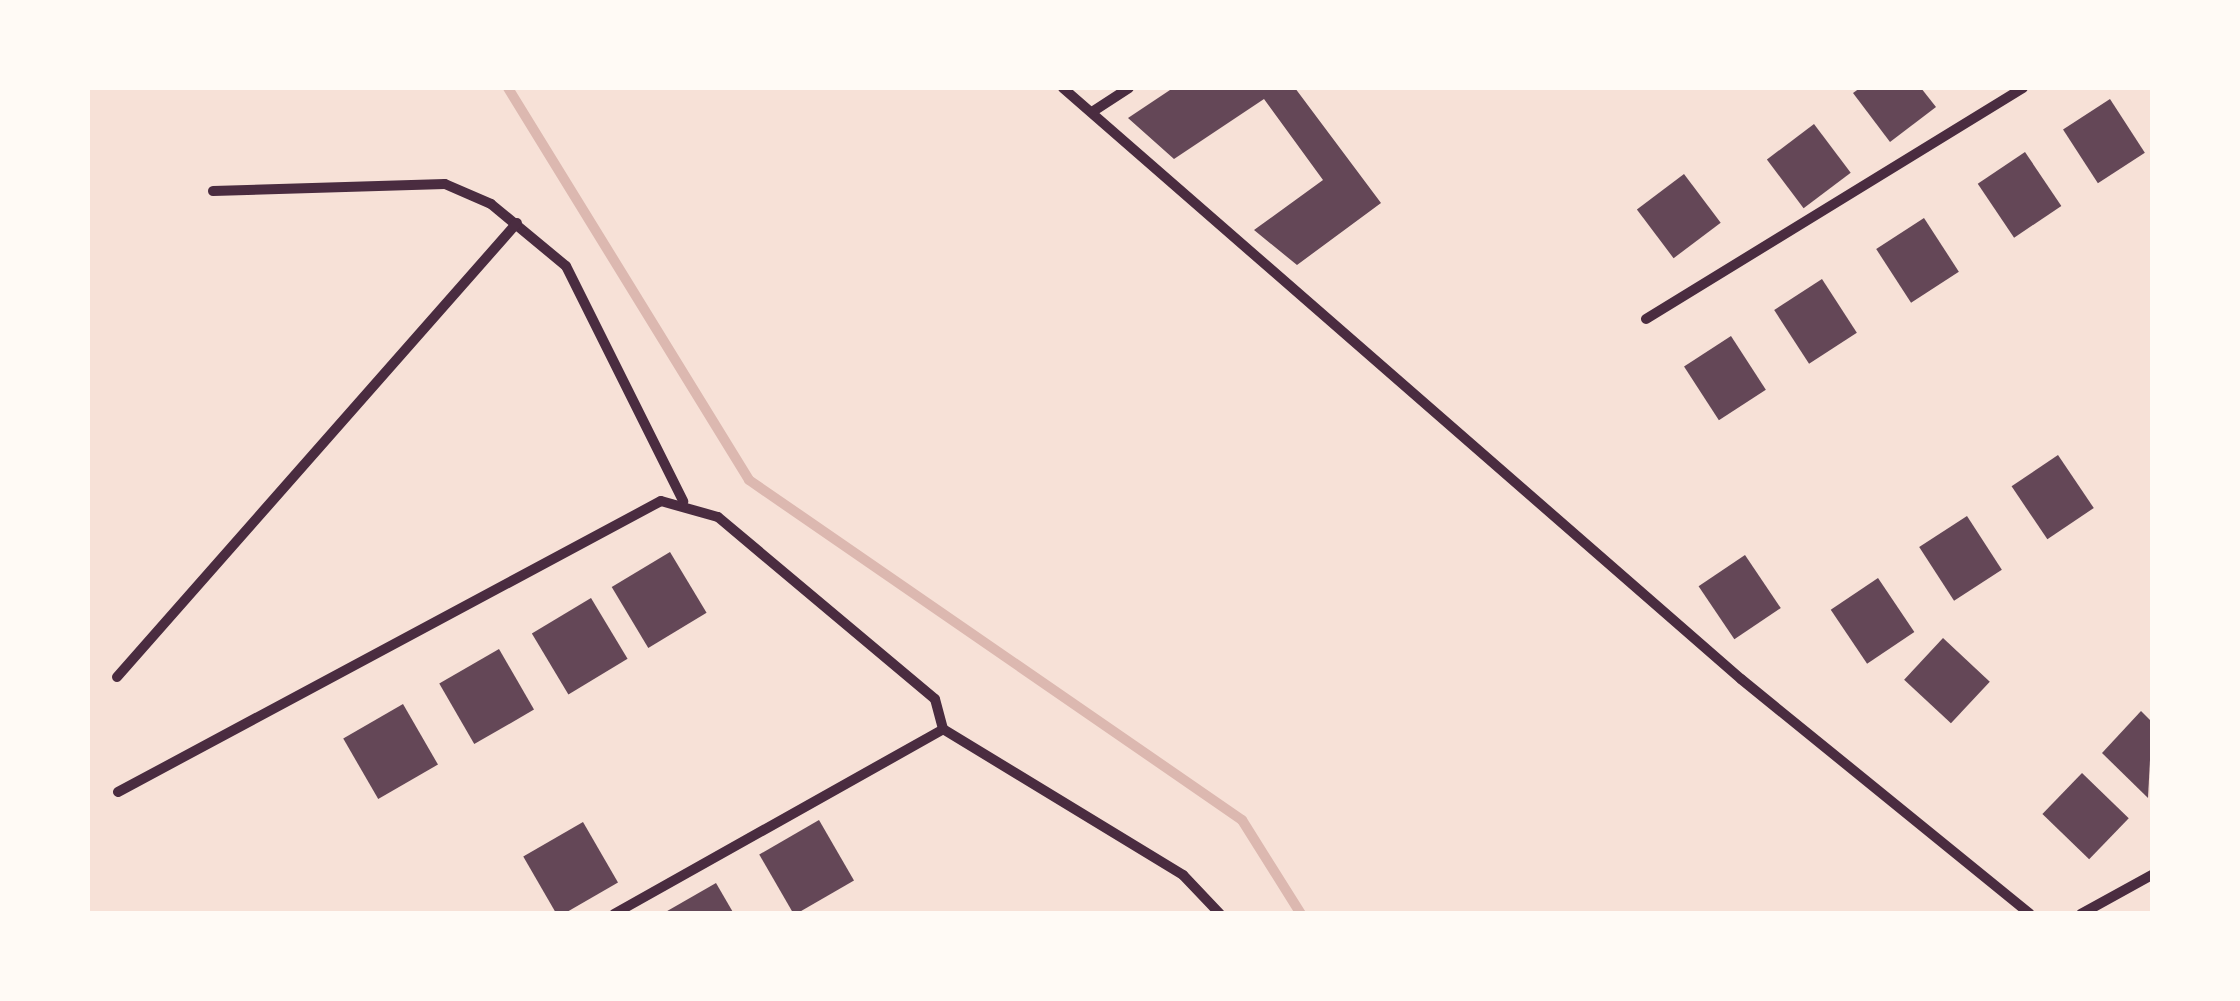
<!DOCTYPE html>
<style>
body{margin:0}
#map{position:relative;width:2240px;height:1001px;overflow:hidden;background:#f7e1d7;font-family:"Alegreya Sans",sans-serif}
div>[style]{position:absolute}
.stream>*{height:10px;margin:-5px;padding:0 5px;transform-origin:5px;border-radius:5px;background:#dcb8b0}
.building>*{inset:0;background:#644757;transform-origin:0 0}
.minor>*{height:10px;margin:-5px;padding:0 5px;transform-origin:5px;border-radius:5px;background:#4a2c40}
span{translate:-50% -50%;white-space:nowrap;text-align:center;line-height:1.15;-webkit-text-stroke:10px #fffaf5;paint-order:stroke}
.frame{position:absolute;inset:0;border:90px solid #fffaf5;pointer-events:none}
</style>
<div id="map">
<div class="stream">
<i style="left:508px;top:88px;width:460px;rotate:58.4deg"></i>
<i style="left:749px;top:480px;width:599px;rotate:34.59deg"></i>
<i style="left:1242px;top:820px;width:111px;rotate:57.9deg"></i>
</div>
<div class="building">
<i style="clip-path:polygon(1173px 88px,1295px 88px,1381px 203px,1297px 265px,1254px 230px,1323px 180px,1264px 99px,1174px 159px,1128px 118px)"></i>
<i style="clip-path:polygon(1860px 88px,1921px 88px,1936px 107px,1890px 142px,1853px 93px)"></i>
<i style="left:2110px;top:99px;width:64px;height:56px;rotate:57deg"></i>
<i style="left:1814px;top:124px;width:61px;height:59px;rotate:53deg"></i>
<i style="left:2025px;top:152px;width:65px;height:57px;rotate:56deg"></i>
<i style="left:1684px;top:174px;width:61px;height:59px;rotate:53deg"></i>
<i style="left:1924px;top:218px;width:64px;height:57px;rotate:57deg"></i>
<i style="left:1822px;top:279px;width:64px;height:57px;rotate:57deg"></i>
<i style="left:1731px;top:336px;width:64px;height:56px;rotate:57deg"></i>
<i style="left:2058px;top:455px;width:64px;height:56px;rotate:56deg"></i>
<i style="left:1967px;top:516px;width:64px;height:57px;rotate:57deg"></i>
<i style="left:670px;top:552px;width:71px;height:68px;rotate:59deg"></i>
<i style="left:1745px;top:555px;width:64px;height:56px;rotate:56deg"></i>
<i style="left:1878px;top:578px;width:65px;height:57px;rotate:56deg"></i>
<i style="left:591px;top:598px;width:71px;height:69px;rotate:59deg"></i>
<i style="left:1943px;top:638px;width:64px;height:57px;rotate:43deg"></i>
<i style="left:499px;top:649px;width:70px;height:69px;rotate:60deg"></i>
<i style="left:403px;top:704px;width:70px;height:69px;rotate:60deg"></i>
<i style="clip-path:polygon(2141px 711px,2152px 722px,2148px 798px,2102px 753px)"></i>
<i style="left:2082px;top:773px;width:65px;height:57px;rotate:44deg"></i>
<i style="left:819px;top:820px;width:70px;height:69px;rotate:60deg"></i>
<i style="left:583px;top:822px;width:70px;height:69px;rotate:60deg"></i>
<i style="clip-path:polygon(716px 883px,734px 914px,662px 914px)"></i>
</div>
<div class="minor">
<i style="left:1063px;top:88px;width:899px;rotate:41.08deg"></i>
<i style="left:1741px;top:679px;width:372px;rotate:39.1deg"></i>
<i style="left:1092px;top:112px;width:44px;rotate:-33deg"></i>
<i style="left:213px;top:191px;width:232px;rotate:-1.7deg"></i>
<i style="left:445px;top:184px;width:50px;rotate:23.5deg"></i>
<i style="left:491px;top:204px;width:97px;rotate:39.6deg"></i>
<i style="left:566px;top:266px;width:263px;rotate:63.5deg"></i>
<i style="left:1646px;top:319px;width:442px;rotate:-31.5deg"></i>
<i style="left:117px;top:677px;width:605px;rotate:-48.62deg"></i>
<i style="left:118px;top:792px;width:616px;rotate:-28.19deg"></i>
<i style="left:661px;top:501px;width:59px;rotate:15.7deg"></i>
<i style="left:718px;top:517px;width:283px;rotate:40deg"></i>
<i style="left:935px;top:699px;width:31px;rotate:75deg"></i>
<i style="left:614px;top:914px;width:377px;rotate:-29.3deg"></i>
<i style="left:943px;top:729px;width:281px;rotate:31.3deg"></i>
<i style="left:1183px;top:875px;width:54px;rotate:46.5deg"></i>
<i style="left:2081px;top:914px;width:81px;rotate:-28.8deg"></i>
</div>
<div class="frame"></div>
</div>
